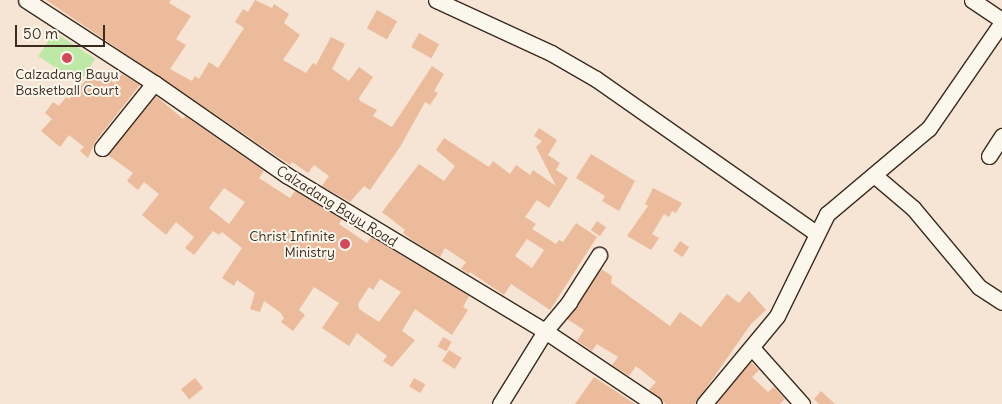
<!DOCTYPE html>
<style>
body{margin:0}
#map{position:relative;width:1002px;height:404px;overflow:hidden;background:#f6e5d4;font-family:Delius,sans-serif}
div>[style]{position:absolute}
.green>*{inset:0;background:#bde8a5;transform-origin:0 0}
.building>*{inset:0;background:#ebbb9b;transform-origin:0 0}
.roads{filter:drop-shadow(1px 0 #3b2a1e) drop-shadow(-1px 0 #3b2a1e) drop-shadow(0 1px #3b2a1e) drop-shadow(0 -1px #3b2a1e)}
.minor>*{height:15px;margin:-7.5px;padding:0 7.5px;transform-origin:7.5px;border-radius:7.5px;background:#fbf7ec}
.dots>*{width:14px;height:14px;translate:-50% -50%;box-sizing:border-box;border:2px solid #fbf7ec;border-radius:50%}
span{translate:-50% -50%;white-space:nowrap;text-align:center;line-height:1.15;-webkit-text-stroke:4px #fbf7ec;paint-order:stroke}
.poi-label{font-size:14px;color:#3b2a1e}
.right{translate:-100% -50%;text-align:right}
.street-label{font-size:14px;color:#3b2a1e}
.scale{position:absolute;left:15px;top:25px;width:90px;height:22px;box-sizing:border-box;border:2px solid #3b2a1e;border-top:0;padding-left:6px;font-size:15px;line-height:18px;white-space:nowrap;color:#3b2a1e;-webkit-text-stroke:4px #fbf7ec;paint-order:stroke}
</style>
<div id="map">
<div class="green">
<i style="left:54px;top:32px;width:49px;height:29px;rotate:33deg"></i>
</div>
<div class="building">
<i style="clip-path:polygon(46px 0,171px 0,169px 3px,191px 16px,176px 39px,186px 45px,170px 69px,192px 81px,195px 76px,199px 79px,209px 62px,218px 68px,244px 28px,235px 22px,243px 9px,248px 12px,255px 0,272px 8px,274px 4px,289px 14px,284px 23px,300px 35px,283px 60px,306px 73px,313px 63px,316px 65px,331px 37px,345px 44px,332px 69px,349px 81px,359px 67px,373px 77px,359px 98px,360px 101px,377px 110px,373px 116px,392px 127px,432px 66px,444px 74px,434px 91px,438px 93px,430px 105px,425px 102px,400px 147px,370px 190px,364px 186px,350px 202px,322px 186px,329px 176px,314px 165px,308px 173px,292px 162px,290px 165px)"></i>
<i style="left:377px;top:10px;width:23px;height:21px;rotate:29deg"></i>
<i style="left:419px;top:33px;width:23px;height:16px;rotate:29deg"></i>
<i style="clip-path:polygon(95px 70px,115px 83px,122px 74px,140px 85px,95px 142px,88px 158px,80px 151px,84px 147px,69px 135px,60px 147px,41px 131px,52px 119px,45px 113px,53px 102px,59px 106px,66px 97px,69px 99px)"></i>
<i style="clip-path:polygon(evenodd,156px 96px,183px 119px,185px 116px,264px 171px,259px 178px,290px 198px,295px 191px,342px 219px,339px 224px,367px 243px,371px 237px,469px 296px,463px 307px,468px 310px,452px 335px,415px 309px,402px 331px,415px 340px,392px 367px,383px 361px,387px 356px,357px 333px,349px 346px,322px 328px,339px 303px,314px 287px,299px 310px,305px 315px,293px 331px,281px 322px,284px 318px,281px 313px,264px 301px,260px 312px,250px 309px,255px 293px,237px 280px,234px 286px,222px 278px,242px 248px,222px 232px,219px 235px,213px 231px,194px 255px,185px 248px,194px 237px,176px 222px,166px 235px,142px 215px,159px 194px,144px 182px,138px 190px,127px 181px,133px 173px,108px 155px,156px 96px,224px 188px,245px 202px,229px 224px,209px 208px,224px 188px,156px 96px,380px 279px,401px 292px,379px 322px,359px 309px,358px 304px,369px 287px,373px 290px,380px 279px)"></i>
<i style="clip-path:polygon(evenodd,539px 128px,557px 140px,548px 155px,560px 163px,556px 170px,568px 178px,549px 208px,537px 200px,525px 217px,536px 224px,532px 229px,556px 244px,559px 240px,563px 242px,576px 223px,597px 237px,550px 310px,511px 284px,504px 295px,470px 272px,469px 274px,461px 269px,466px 262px,445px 248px,440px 257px,412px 240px,403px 233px,405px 230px,382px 212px,419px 164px,444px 181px,455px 166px,436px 150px,444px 138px,489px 167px,493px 161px,510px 174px,516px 165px,530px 175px,533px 170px,556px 186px,536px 147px,542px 141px,534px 136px,539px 128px,527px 239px,544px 250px,532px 268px,515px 256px,527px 239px)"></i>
<i style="clip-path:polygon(591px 154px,635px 181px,619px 211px,602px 201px,605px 196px,576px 178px)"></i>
<i style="clip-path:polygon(653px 188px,682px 203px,676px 213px,672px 211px,669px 217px,664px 214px,652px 234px,659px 238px,651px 250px,627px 236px,648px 206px,645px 204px)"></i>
<i style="left:597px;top:221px;width:11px;height:11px;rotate:34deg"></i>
<i style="left:680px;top:241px;width:11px;height:12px;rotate:34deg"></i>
<i style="clip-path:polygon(601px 269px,612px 276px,611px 283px,670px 326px,680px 312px,701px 327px,727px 294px,739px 303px,749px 291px,766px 310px,751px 324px,695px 404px,666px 404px,649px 390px,656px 382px,636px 366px,629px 376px,612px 365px,618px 357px,597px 344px,592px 351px,577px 341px,584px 330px,567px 319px)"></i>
<i style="left:443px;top:337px;width:10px;height:11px;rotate:29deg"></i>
<i style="left:449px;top:350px;width:15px;height:13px;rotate:32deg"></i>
<i style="clip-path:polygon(751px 362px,759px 370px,752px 377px,768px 392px,774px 387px,785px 399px,780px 404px,716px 404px)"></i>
<i style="clip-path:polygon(594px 377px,614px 390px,635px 404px,575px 404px)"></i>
<i style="left:195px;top:378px;width:13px;height:18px;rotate:51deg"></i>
<i style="left:414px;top:378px;width:13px;height:10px;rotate:29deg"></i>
<i style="clip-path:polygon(821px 391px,835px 404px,819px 404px,814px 399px)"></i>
</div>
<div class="roads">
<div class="minor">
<i style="left:26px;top:0;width:153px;rotate:33deg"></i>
<i style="left:154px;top:83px;width:163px;rotate:34.8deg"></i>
<i style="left:288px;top:176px;width:300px;rotate:31.1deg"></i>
<i style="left:545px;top:331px;width:131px;rotate:33.8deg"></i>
<i style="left:436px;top:0;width:127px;rotate:24.7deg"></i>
<i style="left:551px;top:53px;width:52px;rotate:30deg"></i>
<i style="left:596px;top:79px;width:269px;rotate:35deg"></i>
<i style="left:972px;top:0;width:36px;rotate:34deg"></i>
<i style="left:102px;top:148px;width:83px;rotate:-51.3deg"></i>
<i style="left:989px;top:156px;width:24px;rotate:-57deg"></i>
<i style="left:874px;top:175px;width:51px;rotate:40.2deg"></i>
<i style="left:913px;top:208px;width:103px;rotate:50.1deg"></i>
<i style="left:979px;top:287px;width:27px;rotate:33deg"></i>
<i style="left:753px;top:349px;width:74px;rotate:48.3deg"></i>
<i style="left:500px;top:404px;width:86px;rotate:-58.3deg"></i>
<i style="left:545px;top:331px;width:38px;rotate:-50deg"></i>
<i style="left:569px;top:302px;width:56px;rotate:-57.4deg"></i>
<i style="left:704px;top:404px;width:114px;rotate:-50.3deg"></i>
<i style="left:777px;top:316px;width:114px;rotate:-63.9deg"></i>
<i style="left:827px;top:214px;width:133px;rotate:-40.1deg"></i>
<i style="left:929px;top:128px;width:129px;rotate:-55.4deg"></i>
</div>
</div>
<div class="dots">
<i style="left:67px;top:58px;background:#d1495b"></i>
<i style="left:345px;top:244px;background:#d1495b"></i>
</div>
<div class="poi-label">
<span style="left:67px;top:82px">Calzadang Bayu<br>Basketball Court</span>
<span class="right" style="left:335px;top:244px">Christ Infinite<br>Ministry</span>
</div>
<div class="street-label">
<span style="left:337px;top:206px;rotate:32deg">Calzadang Bayu Road</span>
</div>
<div class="scale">50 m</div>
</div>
